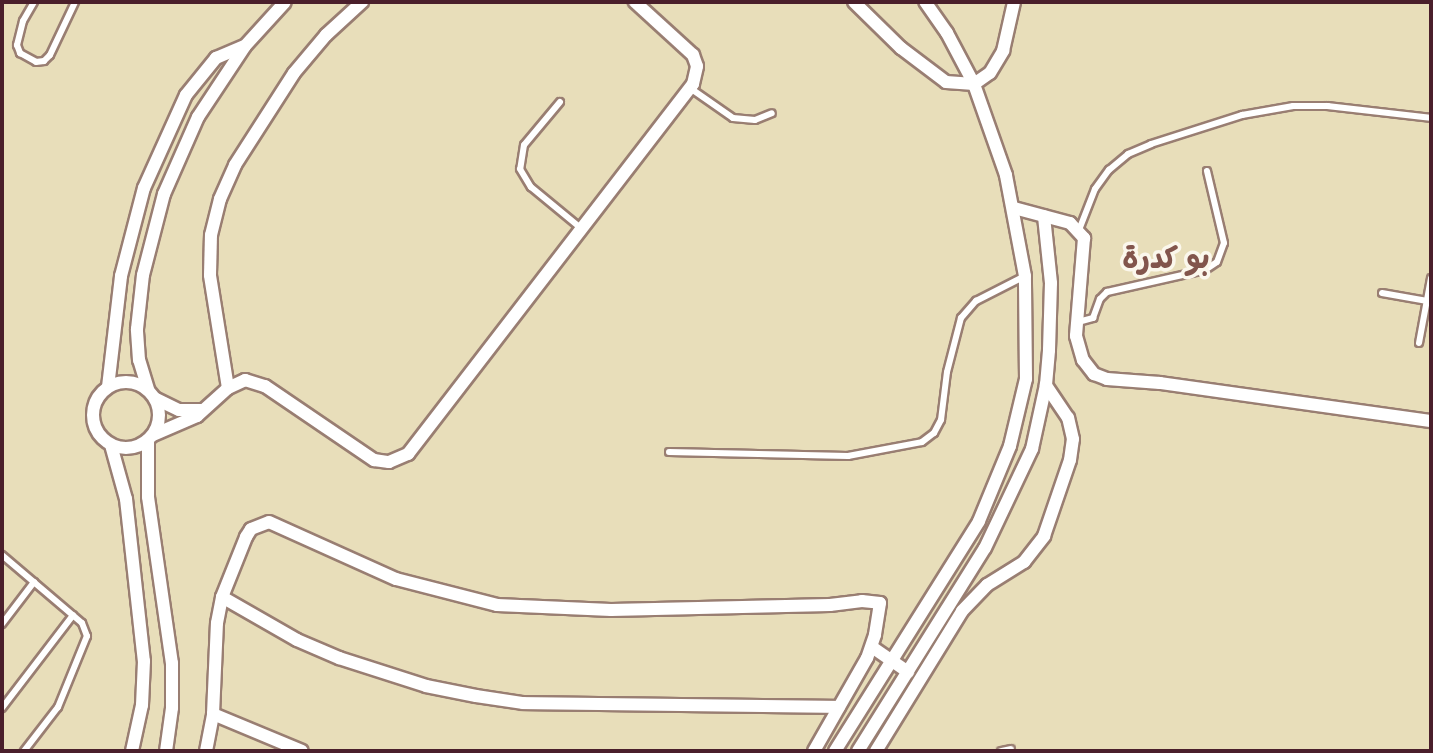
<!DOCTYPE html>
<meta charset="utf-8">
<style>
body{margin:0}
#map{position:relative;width:1433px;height:753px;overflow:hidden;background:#e8deba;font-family:Mynerve,"Playpen Sans Arabic",sans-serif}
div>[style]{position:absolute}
.roads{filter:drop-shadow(2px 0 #997e72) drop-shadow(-2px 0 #997e72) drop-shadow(0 2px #997e72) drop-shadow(0 -2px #997e72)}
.service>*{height:6px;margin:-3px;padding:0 3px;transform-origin:3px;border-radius:3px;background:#fff}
.minor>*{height:12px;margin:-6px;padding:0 6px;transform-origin:6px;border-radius:6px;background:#fff}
.minor>.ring{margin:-6px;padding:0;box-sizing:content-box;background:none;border:12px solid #fff;border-radius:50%}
span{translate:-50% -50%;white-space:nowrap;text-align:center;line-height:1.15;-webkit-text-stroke:7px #fbf7ec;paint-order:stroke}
.district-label{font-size:30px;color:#82554c;font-weight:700}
.frame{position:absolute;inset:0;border:4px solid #4a1f2b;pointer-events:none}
</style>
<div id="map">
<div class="roads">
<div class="service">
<i style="left:34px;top:2px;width:22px;rotate:120deg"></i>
<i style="left:23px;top:21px;width:25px;rotate:104deg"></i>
<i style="left:17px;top:45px;width:9px;rotate:69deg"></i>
<i style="left:20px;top:53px;width:18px;rotate:29deg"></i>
<i style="left:36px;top:62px;width:8px;rotate:-7deg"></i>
<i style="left:44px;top:61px;width:8px;rotate:-45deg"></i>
<i style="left:50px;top:55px;width:59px;rotate:-64.7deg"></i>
<i style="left:690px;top:88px;width:52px;rotate:34.9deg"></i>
<i style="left:733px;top:118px;width:22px;rotate:5deg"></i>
<i style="left:755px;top:120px;width:18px;rotate:-22deg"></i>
<i style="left:560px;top:102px;width:56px;rotate:129.9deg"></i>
<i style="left:524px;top:145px;width:24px;rotate:99deg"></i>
<i style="left:520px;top:169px;width:21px;rotate:59deg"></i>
<i style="left:531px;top:187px;width:66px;rotate:39.5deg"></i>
<i style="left:1079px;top:230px;width:44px;rotate:-68.7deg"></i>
<i style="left:1095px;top:189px;width:24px;rotate:-54deg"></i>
<i style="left:1109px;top:170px;width:25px;rotate:-40deg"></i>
<i style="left:1128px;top:154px;width:25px;rotate:-23deg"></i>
<i style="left:1151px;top:144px;width:96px;rotate:-17.7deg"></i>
<i style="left:1242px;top:115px;width:52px;rotate:-10deg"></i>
<i style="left:1293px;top:106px;width:35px"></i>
<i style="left:1328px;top:106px;width:104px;rotate:6.6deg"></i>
<i style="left:1382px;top:293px;width:46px;rotate:10.1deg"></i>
<i style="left:1078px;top:322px;width:16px;rotate:-15deg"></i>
<i style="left:1093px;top:318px;width:20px;rotate:-70deg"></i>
<i style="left:1100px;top:299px;width:10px;rotate:-45deg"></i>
<i style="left:1107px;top:292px;width:100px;rotate:-12.7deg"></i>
<i style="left:1205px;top:270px;width:14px;rotate:-34deg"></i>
<i style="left:1217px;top:262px;width:20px;rotate:-70deg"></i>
<i style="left:1224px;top:243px;width:74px;rotate:-103.3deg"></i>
<i style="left:1419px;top:343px;width:66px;rotate:-79.5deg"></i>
<i style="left:669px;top:452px;width:179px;rotate:1.3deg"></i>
<i style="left:848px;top:456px;width:75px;rotate:-10.7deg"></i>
<i style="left:922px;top:442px;width:15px;rotate:-37deg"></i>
<i style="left:934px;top:433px;width:15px;rotate:-62deg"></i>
<i style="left:941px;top:420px;width:48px;rotate:-82.9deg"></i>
<i style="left:947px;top:372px;width:56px;rotate:-75.5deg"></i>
<i style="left:961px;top:318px;width:23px;rotate:-49deg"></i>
<i style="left:976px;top:301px;width:55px;rotate:-27deg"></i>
<i style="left:2px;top:555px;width:105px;rotate:40.4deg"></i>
<i style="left:82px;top:623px;width:14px;rotate:69deg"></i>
<i style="left:87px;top:636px;width:77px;rotate:112.2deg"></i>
<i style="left:58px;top:707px;width:56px;rotate:127.7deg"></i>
<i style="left:2px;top:624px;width:53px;rotate:-52.7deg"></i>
<i style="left:2px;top:708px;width:117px;rotate:-52.6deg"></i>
<i style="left:1001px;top:751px;width:10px;rotate:-11deg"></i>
</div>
<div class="minor">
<i style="left:854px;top:2px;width:66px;rotate:44.4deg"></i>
<i style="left:901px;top:48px;width:56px;rotate:37.1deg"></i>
<i style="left:946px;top:82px;width:28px;rotate:4deg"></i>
<i style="left:974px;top:84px;width:19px;rotate:-35deg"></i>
<i style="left:990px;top:73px;width:26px;rotate:-59deg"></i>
<i style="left:1003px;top:51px;width:50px;rotate:-77.3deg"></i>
<i style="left:1014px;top:208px;width:58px;rotate:15deg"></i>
<i style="left:1070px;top:223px;width:21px;rotate:47deg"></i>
<i style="left:1084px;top:238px;width:98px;rotate:94.7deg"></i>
<i style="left:1076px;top:336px;width:25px;rotate:74deg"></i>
<i style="left:1083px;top:360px;width:18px;rotate:52deg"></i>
<i style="left:1094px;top:374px;width:14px;rotate:21deg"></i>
<i style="left:1107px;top:379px;width:53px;rotate:4.3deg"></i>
<i style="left:1160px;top:383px;width:274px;rotate:8deg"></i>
<i class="ring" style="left:93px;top:382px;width:54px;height:54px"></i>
<i style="left:108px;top:387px;width:112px;rotate:-83.3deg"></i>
<i style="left:121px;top:276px;width:91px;rotate:-75.4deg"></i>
<i style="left:144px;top:188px;width:102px;rotate:-65.7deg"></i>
<i style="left:186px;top:95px;width:48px;rotate:-51deg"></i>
<i style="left:216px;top:58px;width:30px;rotate:-23deg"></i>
<i style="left:228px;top:388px;width:114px;rotate:-99.1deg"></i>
<i style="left:210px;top:275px;width:40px;rotate:-88.6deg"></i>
<i style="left:211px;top:235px;width:37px;rotate:-76deg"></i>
<i style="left:220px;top:199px;width:37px;rotate:-66deg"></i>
<i style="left:235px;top:165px;width:109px;rotate:-57.3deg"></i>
<i style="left:294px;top:73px;width:50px;rotate:-49.9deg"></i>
<i style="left:326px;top:35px;width:49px;rotate:-42.5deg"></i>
<i style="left:148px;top:389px;width:30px;rotate:-107deg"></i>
<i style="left:139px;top:360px;width:31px;rotate:-94deg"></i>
<i style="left:137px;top:329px;width:54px;rotate:-83.7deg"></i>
<i style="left:143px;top:275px;width:84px;rotate:-75.5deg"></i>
<i style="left:164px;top:194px;width:84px;rotate:-66.2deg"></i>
<i style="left:198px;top:117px;width:85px;rotate:-56.5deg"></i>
<i style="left:245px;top:46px;width:59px;rotate:-47.7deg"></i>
<i style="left:156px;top:399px;width:25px;rotate:26deg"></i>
<i style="left:179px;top:410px;width:22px"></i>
<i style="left:153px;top:435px;width:48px;rotate:-23.4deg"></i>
<i style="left:197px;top:416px;width:42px;rotate:-42.1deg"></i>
<i style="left:228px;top:388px;width:19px;rotate:-25deg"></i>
<i style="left:245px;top:380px;width:21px;rotate:17deg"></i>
<i style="left:265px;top:386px;width:132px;rotate:34.2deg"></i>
<i style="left:374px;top:460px;width:15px;rotate:8deg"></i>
<i style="left:389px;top:462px;width:21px;rotate:-23deg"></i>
<i style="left:408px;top:454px;width:467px;rotate:-52.4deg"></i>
<i style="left:693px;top:84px;width:18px;rotate:-77deg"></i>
<i style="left:697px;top:66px;width:12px;rotate:-110deg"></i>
<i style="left:693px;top:55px;width:79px;rotate:-137.6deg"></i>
<i style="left:148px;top:440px;width:57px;rotate:90deg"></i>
<i style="left:148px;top:497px;width:168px;rotate:81.8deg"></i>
<i style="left:172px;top:663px;width:45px;rotate:90deg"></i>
<i style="left:172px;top:708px;width:43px;rotate:97.9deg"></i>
<i style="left:111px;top:445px;width:56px;rotate:74.5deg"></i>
<i style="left:126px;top:499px;width:163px;rotate:83.7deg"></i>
<i style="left:144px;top:661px;width:44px;rotate:92.6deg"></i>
<i style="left:142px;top:705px;width:47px;rotate:102.3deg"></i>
<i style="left:222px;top:597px;width:86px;rotate:29.8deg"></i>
<i style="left:297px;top:640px;width:46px;rotate:23.2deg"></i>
<i style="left:339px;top:658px;width:91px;rotate:17.8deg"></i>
<i style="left:426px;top:686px;width:51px;rotate:11.3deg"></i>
<i style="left:476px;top:696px;width:48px;rotate:8.5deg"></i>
<i style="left:523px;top:703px;width:316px;rotate:0.7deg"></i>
<i style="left:872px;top:647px;width:44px;rotate:34.8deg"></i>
<i style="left:213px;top:714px;width:96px;rotate:22.6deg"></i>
<i style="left:206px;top:751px;width:38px;rotate:-79deg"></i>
<i style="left:213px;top:714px;width:91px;rotate:-87.5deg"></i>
<i style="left:217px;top:623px;width:26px;rotate:-79deg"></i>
<i style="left:222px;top:597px;width:65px;rotate:-68.2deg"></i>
<i style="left:246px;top:537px;width:9px;rotate:-58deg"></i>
<i style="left:251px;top:529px;width:19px;rotate:-21deg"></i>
<i style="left:269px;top:522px;width:139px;rotate:24.2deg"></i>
<i style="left:396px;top:579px;width:104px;rotate:14.4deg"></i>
<i style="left:497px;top:605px;width:114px;rotate:2.5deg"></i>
<i style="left:611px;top:610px;width:219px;rotate:-1.3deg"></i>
<i style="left:830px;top:605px;width:32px;rotate:-7deg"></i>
<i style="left:862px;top:601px;width:18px;rotate:6deg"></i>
<i style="left:880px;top:603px;width:32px;rotate:99deg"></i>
<i style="left:875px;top:635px;width:24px;rotate:109deg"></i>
<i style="left:867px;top:658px;width:107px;rotate:119.7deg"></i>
<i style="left:835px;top:751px;width:271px;rotate:-57.9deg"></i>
<i style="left:979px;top:521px;width:81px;rotate:-67.5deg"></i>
<i style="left:1010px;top:446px;width:69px;rotate:-76.6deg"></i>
<i style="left:1026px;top:379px;width:103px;rotate:-90.6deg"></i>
<i style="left:1025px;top:276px;width:103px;rotate:-100.7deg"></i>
<i style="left:1006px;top:175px;width:96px;rotate:-109.4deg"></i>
<i style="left:974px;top:84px;width:58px;rotate:-117.9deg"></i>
<i style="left:947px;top:33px;width:38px;rotate:-125deg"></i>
<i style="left:858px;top:751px;width:239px;rotate:-58deg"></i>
<i style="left:985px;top:548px;width:110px;rotate:-64.6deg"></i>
<i style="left:1032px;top:449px;width:66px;rotate:-77.7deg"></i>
<i style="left:1046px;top:385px;width:35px;rotate:-85deg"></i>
<i style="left:1049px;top:350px;width:67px;rotate:-88.3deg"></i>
<i style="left:1051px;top:283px;width:67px;rotate:-96deg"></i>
<i style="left:876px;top:751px;width:164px;rotate:-58.4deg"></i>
<i style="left:962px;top:611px;width:36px;rotate:-46deg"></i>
<i style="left:987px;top:585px;width:44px;rotate:-31.9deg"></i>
<i style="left:1024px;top:562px;width:33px;rotate:-52deg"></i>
<i style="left:1044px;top:536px;width:80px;rotate:-71.1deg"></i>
<i style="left:1070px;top:460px;width:21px;rotate:-82deg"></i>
<i style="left:1073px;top:439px;width:22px;rotate:-103deg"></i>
<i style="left:1068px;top:418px;width:40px;rotate:-124deg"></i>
</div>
</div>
<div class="district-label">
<span style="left:1166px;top:260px">بو كدرة</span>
</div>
<div class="frame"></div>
</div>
